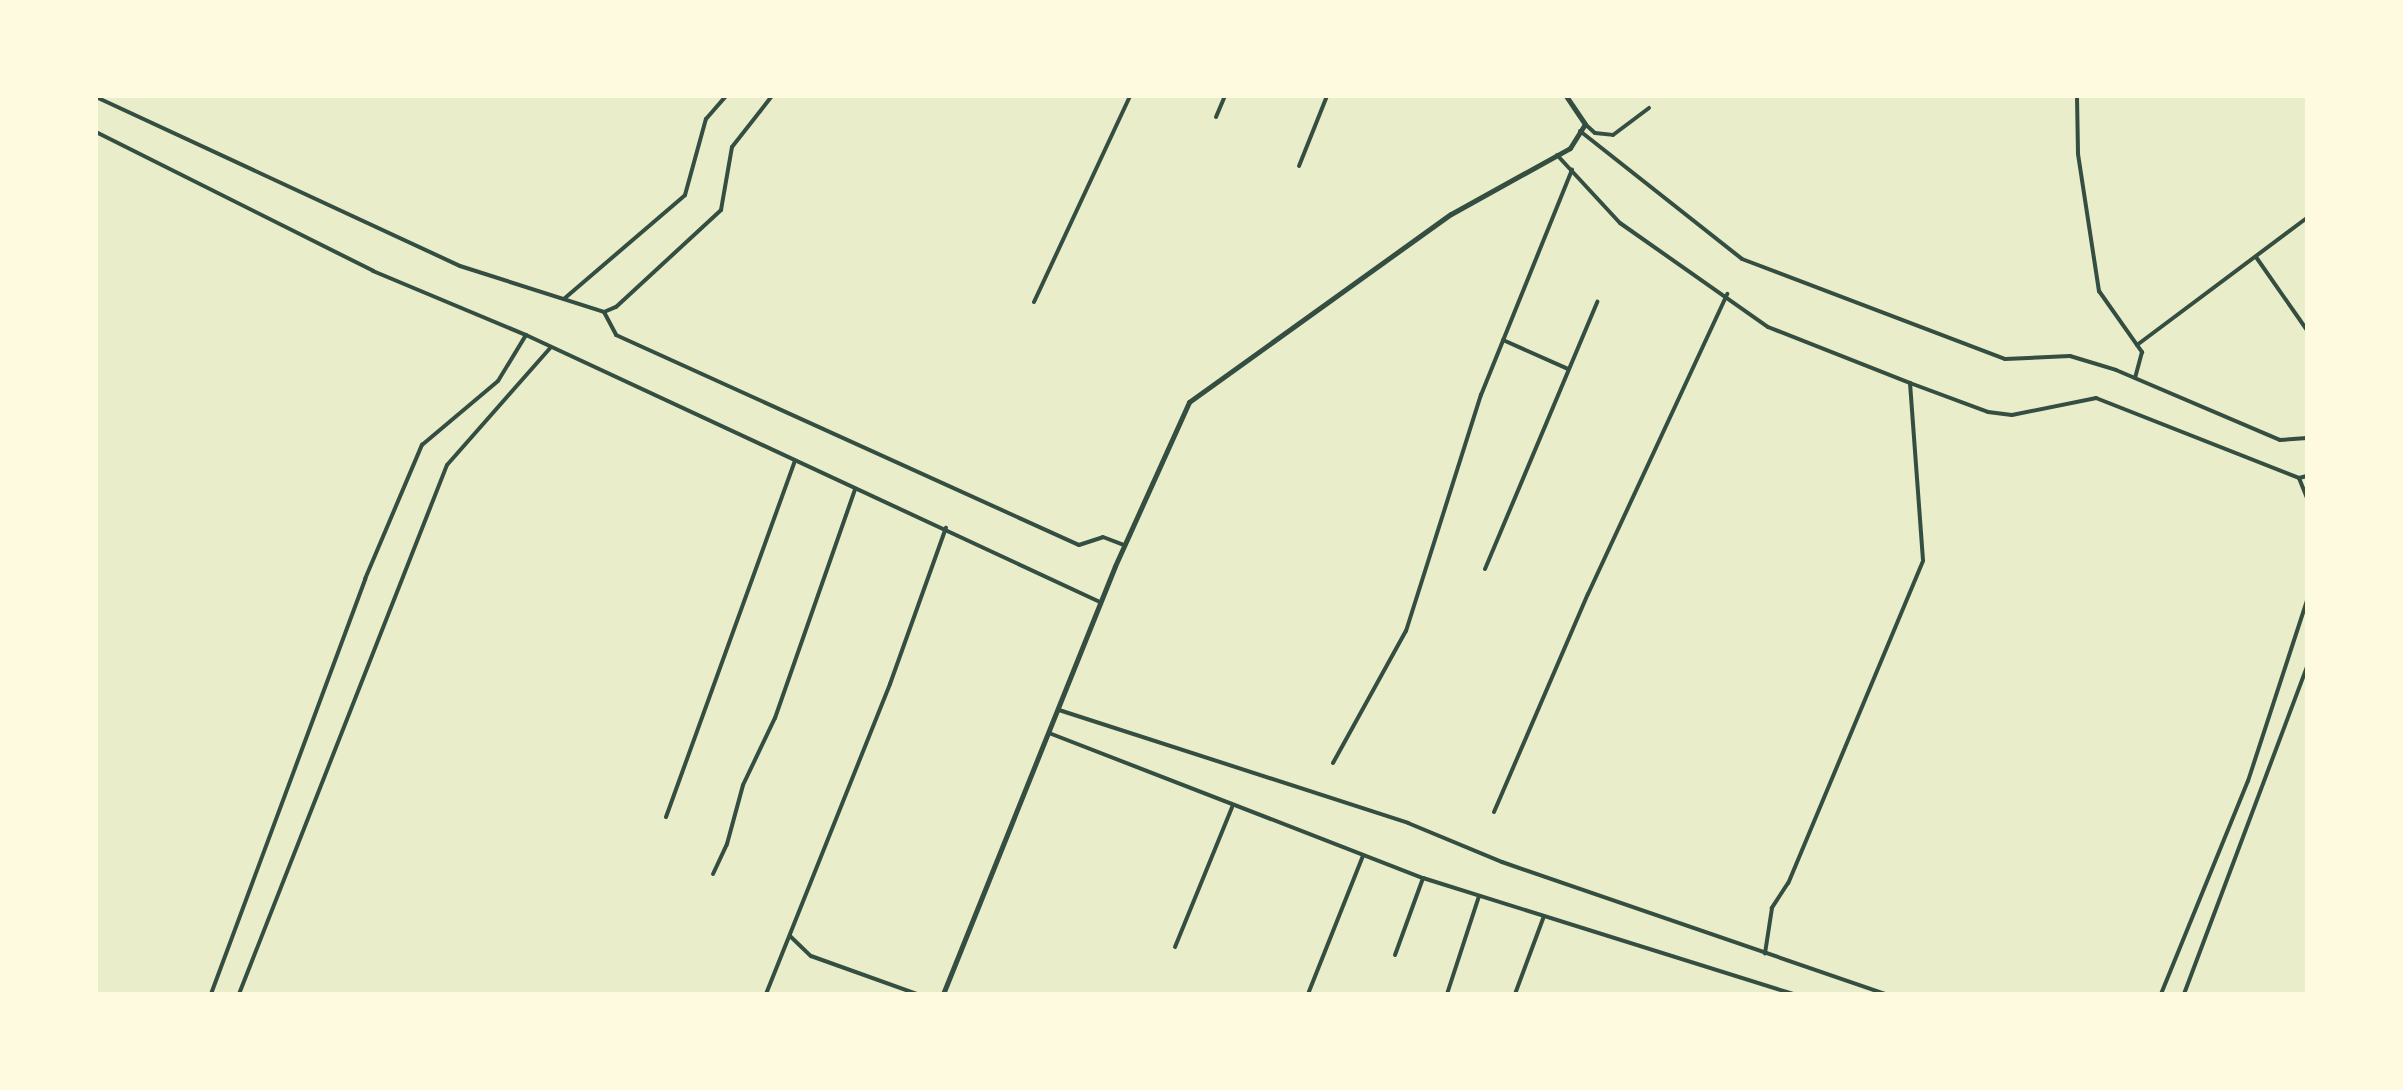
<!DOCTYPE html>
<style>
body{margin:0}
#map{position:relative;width:2403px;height:1090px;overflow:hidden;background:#e9edc9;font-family:"Source Sans 3",sans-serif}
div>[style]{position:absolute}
.minor>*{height:4px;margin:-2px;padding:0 2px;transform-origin:2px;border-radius:2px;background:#344e41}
.tertiary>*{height:5px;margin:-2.5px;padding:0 2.5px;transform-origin:2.5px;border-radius:2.5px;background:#344e41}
span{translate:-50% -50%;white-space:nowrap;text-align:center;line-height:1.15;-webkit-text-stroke:8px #fefae0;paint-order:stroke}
.frame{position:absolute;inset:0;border:98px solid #fefae0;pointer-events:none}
</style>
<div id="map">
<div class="minor">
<i style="left:2077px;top:96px;width:58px;rotate:89deg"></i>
<i style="left:2078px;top:154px;width:139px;rotate:81.3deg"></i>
<i style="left:2099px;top:291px;width:75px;rotate:54.8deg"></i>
<i style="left:2142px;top:352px;width:27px;rotate:105deg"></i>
<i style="left:96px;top:97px;width:401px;rotate:24.9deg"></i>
<i style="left:460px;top:266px;width:151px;rotate:17.7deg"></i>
<i style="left:604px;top:312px;width:13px;rotate:-23deg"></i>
<i style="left:616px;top:307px;width:143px;rotate:-42.7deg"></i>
<i style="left:721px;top:210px;width:64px;rotate:-80.1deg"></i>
<i style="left:732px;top:147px;width:65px;rotate:-51.9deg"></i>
<i style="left:1216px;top:117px;width:23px;rotate:-67deg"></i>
<i style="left:1585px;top:124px;width:13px;rotate:42deg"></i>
<i style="left:1595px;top:133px;width:18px;rotate:6deg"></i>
<i style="left:1613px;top:135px;width:45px;rotate:-36.9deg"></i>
<i style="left:1580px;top:131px;width:206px;rotate:38.3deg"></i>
<i style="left:1742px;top:259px;width:281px;rotate:20.8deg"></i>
<i style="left:2005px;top:359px;width:65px;rotate:-2.6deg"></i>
<i style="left:2070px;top:356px;width:48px;rotate:16.9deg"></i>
<i style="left:2116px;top:370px;width:178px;rotate:23.1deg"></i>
<i style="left:2280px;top:440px;width:27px;rotate:-4deg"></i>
<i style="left:96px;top:132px;width:310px;rotate:26.6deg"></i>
<i style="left:373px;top:271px;width:166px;rotate:22.7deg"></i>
<i style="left:526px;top:335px;width:633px;rotate:24.95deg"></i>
<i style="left:1557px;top:155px;width:93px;rotate:47.2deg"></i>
<i style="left:1620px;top:223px;width:181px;rotate:35.1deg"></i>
<i style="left:1768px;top:327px;width:153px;rotate:21.5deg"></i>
<i style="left:1910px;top:383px;width:178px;rotate:85.8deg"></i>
<i style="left:1923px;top:561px;width:349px;rotate:112.7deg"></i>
<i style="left:1788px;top:883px;width:30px;rotate:123deg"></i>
<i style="left:1772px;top:908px;width:46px;rotate:98.8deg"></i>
<i style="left:1299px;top:166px;width:75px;rotate:-68.2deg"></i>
<i style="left:2256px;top:257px;width:89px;rotate:55.1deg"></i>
<i style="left:565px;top:298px;width:158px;rotate:-40.6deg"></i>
<i style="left:685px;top:195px;width:79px;rotate:-74.6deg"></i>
<i style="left:706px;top:119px;width:30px;rotate:-49deg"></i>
<i style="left:1034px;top:302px;width:227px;rotate:-65deg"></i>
<i style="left:604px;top:312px;width:26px;rotate:62deg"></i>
<i style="left:616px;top:335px;width:508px;rotate:24.4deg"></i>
<i style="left:1079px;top:545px;width:25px;rotate:-18deg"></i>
<i style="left:1103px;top:537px;width:22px;rotate:21deg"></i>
<i style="left:1503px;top:340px;width:71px;rotate:24deg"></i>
<i style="left:2137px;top:345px;width:212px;rotate:-36.8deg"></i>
<i style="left:1910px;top:383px;width:83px;rotate:20.4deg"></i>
<i style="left:1988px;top:412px;width:24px;rotate:7deg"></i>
<i style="left:2012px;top:415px;width:86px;rotate:-11.4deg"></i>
<i style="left:2096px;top:398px;width:218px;rotate:21.5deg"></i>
<i style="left:2299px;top:478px;width:8px;rotate:-14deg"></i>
<i style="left:2299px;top:478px;width:22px;rotate:68deg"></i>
<i style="left:1485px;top:569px;width:290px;rotate:-67.2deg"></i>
<i style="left:1059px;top:710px;width:367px;rotate:17.9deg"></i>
<i style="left:1408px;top:823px;width:102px;rotate:22.5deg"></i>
<i style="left:1502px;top:862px;width:405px;rotate:19deg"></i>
<i style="left:1049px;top:733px;width:401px;rotate:21.2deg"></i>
<i style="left:1423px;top:878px;width:388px;rotate:17.4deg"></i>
<i style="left:1333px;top:763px;width:151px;rotate:-61.1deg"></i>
<i style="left:1406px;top:631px;width:248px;rotate:-72.4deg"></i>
<i style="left:1481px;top:395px;width:243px;rotate:-68deg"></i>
<i style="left:1494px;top:812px;width:237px;rotate:-66.7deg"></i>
<i style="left:1588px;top:594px;width:331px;rotate:-65.1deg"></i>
<i style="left:666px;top:817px;width:379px;rotate:-70.1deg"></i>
<i style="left:713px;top:874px;width:33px;rotate:-65deg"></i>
<i style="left:727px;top:844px;width:61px;rotate:-74.8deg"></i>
<i style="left:743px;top:785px;width:74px;rotate:-64.5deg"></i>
<i style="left:775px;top:718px;width:243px;rotate:-70.7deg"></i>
<i style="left:790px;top:936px;width:29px;rotate:44deg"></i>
<i style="left:811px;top:956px;width:113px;rotate:19.7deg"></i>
<i style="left:1175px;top:947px;width:151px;rotate:-67.8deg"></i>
<i style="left:1395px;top:955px;width:82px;rotate:-70deg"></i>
<i style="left:211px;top:994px;width:443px;rotate:-69.6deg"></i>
<i style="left:365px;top:579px;width:146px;rotate:-67deg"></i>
<i style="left:422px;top:445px;width:99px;rotate:-40.1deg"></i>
<i style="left:498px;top:381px;width:54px;rotate:-58.7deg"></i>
<i style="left:239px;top:994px;width:568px;rotate:-68.54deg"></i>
<i style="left:447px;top:465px;width:156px;rotate:-48.6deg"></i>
<i style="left:766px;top:994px;width:334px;rotate:-68.2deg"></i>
<i style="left:890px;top:684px;width:166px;rotate:-70.3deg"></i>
<i style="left:1308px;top:994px;width:149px;rotate:-68.3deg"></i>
<i style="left:1447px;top:994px;width:103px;rotate:-71.9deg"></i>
<i style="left:1515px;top:994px;width:83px;rotate:-69.6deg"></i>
<i style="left:2161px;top:994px;width:230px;rotate:-67.8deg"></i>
<i style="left:2248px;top:781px;width:189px;rotate:-71.9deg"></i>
<i style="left:2184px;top:994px;width:350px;rotate:-69.4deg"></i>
</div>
<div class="tertiary">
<i style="left:943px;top:994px;width:461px;rotate:-68.1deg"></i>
<i style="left:1115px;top:566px;width:180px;rotate:-65.7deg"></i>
<i style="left:1189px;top:402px;width:322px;rotate:-35.7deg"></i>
<i style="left:1451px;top:214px;width:136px;rotate:-29deg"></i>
<i style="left:1570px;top:148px;width:28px;rotate:-58deg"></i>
<i style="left:1585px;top:124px;width:34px;rotate:-124deg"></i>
</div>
<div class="frame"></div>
</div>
